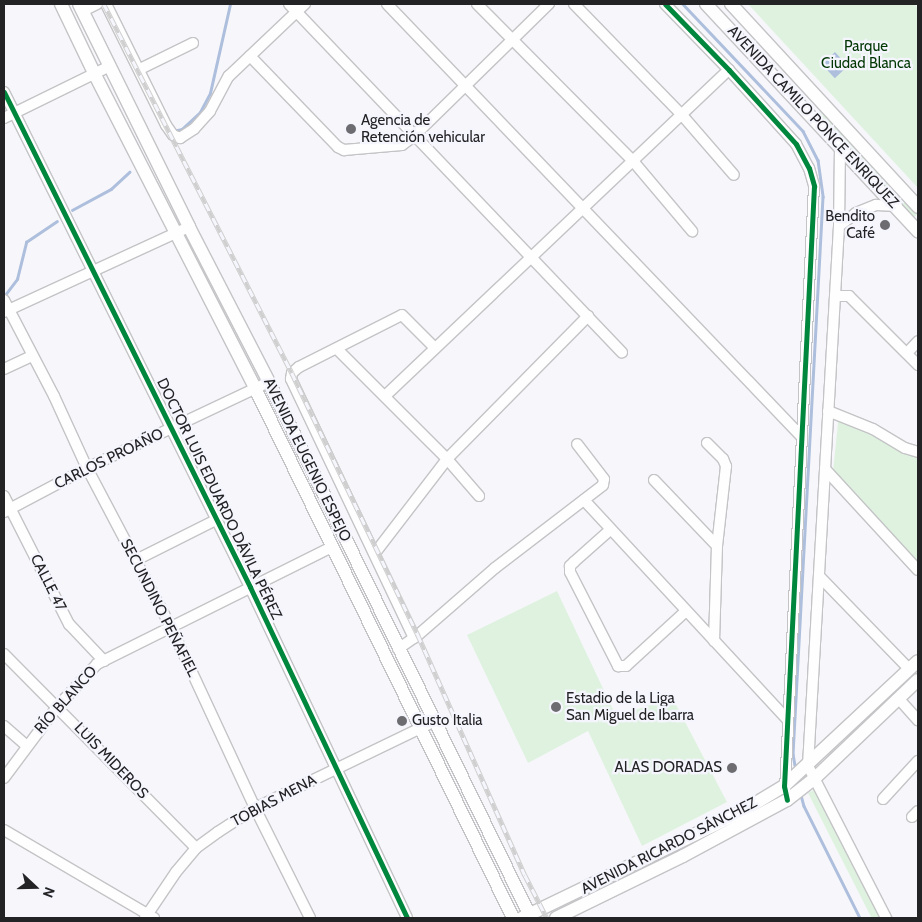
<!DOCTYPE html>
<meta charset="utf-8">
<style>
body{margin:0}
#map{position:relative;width:922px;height:922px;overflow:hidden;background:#f7f7fb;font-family:Cabin,sans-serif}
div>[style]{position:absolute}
.green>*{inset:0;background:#dff2e0;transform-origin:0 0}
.water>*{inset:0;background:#adbfdc;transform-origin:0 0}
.stream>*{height:2.5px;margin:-1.25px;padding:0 1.25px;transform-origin:1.25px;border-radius:1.25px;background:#adbfdc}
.roads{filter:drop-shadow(1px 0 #c4c4c7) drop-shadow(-1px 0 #c4c4c7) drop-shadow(0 1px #c4c4c7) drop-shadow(0 -1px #c4c4c7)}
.minor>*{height:10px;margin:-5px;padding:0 5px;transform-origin:5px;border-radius:5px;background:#fefefe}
.major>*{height:12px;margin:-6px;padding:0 6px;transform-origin:6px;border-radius:6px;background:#fefefe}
.rail>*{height:4.5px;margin-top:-2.25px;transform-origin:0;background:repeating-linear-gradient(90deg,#f5f5fd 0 8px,#cfcfd0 0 16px);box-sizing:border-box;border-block:1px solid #cfcfd0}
.cycleway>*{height:5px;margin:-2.5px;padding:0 2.5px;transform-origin:2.5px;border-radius:2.5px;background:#00873e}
.dots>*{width:14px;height:14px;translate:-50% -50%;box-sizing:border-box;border:2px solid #f5f5fd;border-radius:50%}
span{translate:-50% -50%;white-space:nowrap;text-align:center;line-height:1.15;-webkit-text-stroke:4.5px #f5f5fd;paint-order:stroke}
.park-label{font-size:15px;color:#003703}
.street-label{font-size:15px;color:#232326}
.poi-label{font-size:15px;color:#232326}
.left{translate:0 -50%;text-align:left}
.right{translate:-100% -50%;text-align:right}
.frame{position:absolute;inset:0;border:5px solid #232326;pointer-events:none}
.north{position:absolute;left:10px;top:862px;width:50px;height:50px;-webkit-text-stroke:4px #f5f5fd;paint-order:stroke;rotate:111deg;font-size:14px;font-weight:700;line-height:20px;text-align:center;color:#232326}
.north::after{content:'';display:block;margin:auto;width:18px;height:22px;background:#232326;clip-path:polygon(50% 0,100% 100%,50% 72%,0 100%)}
</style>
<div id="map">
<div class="green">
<i style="clip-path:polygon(748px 4px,914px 4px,918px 8px,918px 188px)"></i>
<i style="left:822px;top:109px;width:142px;height:8px;rotate:48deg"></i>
<i style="clip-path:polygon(839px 413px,918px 457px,918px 564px,833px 471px)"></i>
<i style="clip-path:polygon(557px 591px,617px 718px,671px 695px,727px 802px,642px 846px,588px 731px,528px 763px,467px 635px)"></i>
<i style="left:816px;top:789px;width:144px;height:9px;rotate:63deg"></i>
</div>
<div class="water">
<i style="left:835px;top:52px;width:19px;height:18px;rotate:47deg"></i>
</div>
<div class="stream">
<i style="left:683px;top:4px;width:175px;rotate:46.6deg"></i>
<i style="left:803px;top:131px;width:33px;rotate:63deg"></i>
<i style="left:818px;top:160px;width:37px;rotate:82deg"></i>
<i style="left:823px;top:197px;width:558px;rotate:93.08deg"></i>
<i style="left:793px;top:754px;width:11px;rotate:80deg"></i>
<i style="left:173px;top:131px;width:9px;rotate:-13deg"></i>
<i style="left:182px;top:129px;width:25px;rotate:-43deg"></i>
<i style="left:200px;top:112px;width:21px;rotate:-62deg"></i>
<i style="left:210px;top:93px;width:91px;rotate:-77.3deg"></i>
<i style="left:72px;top:210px;width:44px;rotate:-28.3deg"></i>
<i style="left:111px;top:189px;width:25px;rotate:-43deg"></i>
<i style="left:5px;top:295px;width:20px;rotate:-53deg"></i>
<i style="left:17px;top:279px;width:38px;rotate:-76deg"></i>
<i style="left:26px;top:242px;width:37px;rotate:-34deg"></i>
<i style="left:801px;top:795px;width:11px;rotate:75deg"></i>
<i style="left:804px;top:806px;width:125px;rotate:63.4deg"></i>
</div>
<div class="roads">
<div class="minor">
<i style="left:106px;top:4px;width:135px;rotate:63.6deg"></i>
<i style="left:166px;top:125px;width:12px;rotate:55deg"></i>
<i style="left:173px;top:135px;width:8px;rotate:23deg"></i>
<i style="left:180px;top:138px;width:17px;rotate:-33deg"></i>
<i style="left:194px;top:129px;width:24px;rotate:-48deg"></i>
<i style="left:210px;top:111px;width:40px;rotate:-62deg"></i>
<i style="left:229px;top:76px;width:105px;rotate:-43.5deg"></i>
<i style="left:289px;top:4px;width:482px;rotate:46.3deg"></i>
<i style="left:387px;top:4px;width:600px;rotate:46.22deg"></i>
<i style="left:477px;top:4px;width:221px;rotate:45.2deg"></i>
<i style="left:633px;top:161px;width:92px;rotate:49.9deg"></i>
<i style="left:574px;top:4px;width:155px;rotate:45.8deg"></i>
<i style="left:682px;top:115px;width:79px;rotate:49.1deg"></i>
<i style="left:665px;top:4px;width:92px;rotate:45.9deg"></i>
<i style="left:729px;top:70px;width:100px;rotate:47.8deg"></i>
<i style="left:796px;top:144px;width:27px;rotate:62deg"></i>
<i style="left:809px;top:168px;width:19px;rotate:74deg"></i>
<i style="left:814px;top:186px;width:604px;rotate:92.75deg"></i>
<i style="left:83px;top:11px;width:16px;rotate:-27deg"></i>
<i style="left:250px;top:56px;width:127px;rotate:46deg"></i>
<i style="left:338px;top:147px;width:7px;rotate:27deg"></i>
<i style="left:344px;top:150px;width:58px;rotate:-4.9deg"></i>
<i style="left:402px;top:145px;width:15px;rotate:-37deg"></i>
<i style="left:414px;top:136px;width:189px;rotate:-44.4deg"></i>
<i style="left:140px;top:69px;width:59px;rotate:-26.1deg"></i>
<i style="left:4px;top:92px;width:553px;rotate:63.57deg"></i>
<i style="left:250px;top:587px;width:366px;rotate:64.6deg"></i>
<i style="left:4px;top:118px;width:118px;rotate:-26.1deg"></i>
<i style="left:840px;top:146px;width:80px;rotate:90.7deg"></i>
<i style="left:839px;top:226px;width:541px;rotate:93.29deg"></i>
<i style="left:808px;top:766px;width:171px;rotate:62.8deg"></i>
<i style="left:839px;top:226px;width:21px;rotate:-37deg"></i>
<i style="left:856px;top:213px;width:22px;rotate:-22deg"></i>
<i style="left:876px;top:205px;width:21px;rotate:3deg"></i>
<i style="left:835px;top:296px;width:14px"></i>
<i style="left:849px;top:296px;width:98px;rotate:45deg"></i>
<i style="left:4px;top:300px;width:108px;rotate:62.5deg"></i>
<i style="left:54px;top:396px;width:79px;rotate:65.4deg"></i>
<i style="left:87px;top:468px;width:180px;rotate:62.2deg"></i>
<i style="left:171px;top:627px;width:200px;rotate:65.1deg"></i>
<i style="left:255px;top:808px;width:123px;rotate:63.4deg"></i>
<i style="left:4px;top:312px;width:204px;rotate:-24.7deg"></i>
<i style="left:337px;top:349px;width:156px;rotate:45deg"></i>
<i style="left:447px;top:459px;width:49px;rotate:49.1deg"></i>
<i style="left:907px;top:353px;width:16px;rotate:-47deg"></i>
<i style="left:4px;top:369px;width:31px;rotate:-25deg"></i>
<i style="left:385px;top:396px;width:474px;rotate:-43.5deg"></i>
<i style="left:828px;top:411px;width:48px;rotate:21.8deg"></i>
<i style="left:873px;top:429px;width:37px;rotate:31deg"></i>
<i style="left:905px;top:448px;width:14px;rotate:17deg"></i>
<i style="left:707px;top:443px;width:23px;rotate:45deg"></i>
<i style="left:723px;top:459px;width:8px;rotate:67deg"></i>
<i style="left:726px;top:466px;width:81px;rotate:96.4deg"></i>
<i style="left:717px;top:546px;width:95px;rotate:91.8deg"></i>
<i style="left:825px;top:469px;width:137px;rotate:47.4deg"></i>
<i style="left:654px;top:480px;width:91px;rotate:46.3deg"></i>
<i style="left:4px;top:496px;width:144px;rotate:63.1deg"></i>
<i style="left:69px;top:624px;width:51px;rotate:46.6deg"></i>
<i style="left:584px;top:500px;width:299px;rotate:47.2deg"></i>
<i style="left:4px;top:512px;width:94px;rotate:-27.9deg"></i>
<i style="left:87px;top:468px;width:201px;rotate:-25.3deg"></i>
<i style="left:610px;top:530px;width:48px;rotate:138.4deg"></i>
<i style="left:574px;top:562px;width:6px;rotate:135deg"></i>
<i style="left:570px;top:566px;width:6px;rotate:90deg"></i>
<i style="left:570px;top:572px;width:106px;rotate:62.9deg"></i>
<i style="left:618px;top:666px;width:8px"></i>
<i style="left:626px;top:666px;width:81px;rotate:-42.5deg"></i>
<i style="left:375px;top:553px;width:118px;rotate:-52.5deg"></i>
<i style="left:447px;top:459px;width:201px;rotate:-45.4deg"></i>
<i style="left:136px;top:560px;width:89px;rotate:-26.6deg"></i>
<i style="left:819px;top:576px;width:129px;rotate:45.9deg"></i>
<i style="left:414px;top:638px;width:287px;rotate:-115.4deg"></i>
<i style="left:291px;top:379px;width:6px;rotate:-81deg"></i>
<i style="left:292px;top:373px;width:9px;rotate:-41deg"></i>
<i style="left:299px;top:367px;width:115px;rotate:-26.8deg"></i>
<i style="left:402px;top:315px;width:47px;rotate:45deg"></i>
<i style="left:398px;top:649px;width:24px;rotate:-35deg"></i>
<i style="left:418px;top:635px;width:102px;rotate:-41deg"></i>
<i style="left:495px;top:568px;width:136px;rotate:-37.5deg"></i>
<i style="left:603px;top:485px;width:6px;rotate:-81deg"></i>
<i style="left:604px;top:479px;width:44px;rotate:-127.6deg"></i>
<i style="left:4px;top:654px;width:273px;rotate:45.3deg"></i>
<i style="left:898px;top:698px;width:30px;rotate:48deg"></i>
<i style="left:4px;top:726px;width:30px;rotate:41deg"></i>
<i style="left:4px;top:778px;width:89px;rotate:-53.3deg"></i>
<i style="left:57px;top:707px;width:59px;rotate:-47.1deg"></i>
<i style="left:97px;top:664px;width:263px;rotate:-26.5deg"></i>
<i style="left:883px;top:799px;width:52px;rotate:-47.4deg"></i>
<i style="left:912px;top:817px;width:8px;rotate:-45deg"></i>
<i style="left:4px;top:830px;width:174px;rotate:30.4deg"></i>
<i style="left:145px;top:918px;width:55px;rotate:-56deg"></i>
<i style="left:176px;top:872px;width:31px;rotate:-50deg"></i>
<i style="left:196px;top:848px;width:27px;rotate:-36deg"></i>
<i style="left:218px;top:832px;width:44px;rotate:-33deg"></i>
<i style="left:255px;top:808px;width:198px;rotate:-25.8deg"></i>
</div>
<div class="major">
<i style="left:61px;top:4px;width:76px;rotate:64.4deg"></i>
<i style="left:94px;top:73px;width:354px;rotate:62.9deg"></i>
<i style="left:255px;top:388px;width:589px;rotate:64.04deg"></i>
<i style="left:79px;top:4px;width:249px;rotate:63.7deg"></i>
<i style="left:189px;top:227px;width:174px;rotate:62.7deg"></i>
<i style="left:269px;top:382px;width:597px;rotate:63.95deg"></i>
<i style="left:706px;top:4px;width:311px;rotate:47deg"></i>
<i style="left:731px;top:4px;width:276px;rotate:47.3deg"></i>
<i style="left:522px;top:918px;width:243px;rotate:-25.8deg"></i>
<i style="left:741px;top:812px;width:50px;rotate:-31.2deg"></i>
<i style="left:784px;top:786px;width:183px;rotate:-43deg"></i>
<i style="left:556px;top:918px;width:141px;rotate:-26deg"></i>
<i style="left:683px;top:856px;width:118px;rotate:-28.3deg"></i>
<i style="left:787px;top:800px;width:36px;rotate:-38deg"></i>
<i style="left:815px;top:778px;width:142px;rotate:-43.6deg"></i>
</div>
</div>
<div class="rail">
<i style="left:104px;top:4px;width:414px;rotate:63deg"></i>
<i style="left:292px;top:373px;width:291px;rotate:64.3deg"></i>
<i style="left:418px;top:635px;width:263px;rotate:66deg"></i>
<i style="left:525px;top:875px;width:48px;rotate:62.9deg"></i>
</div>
<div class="cycleway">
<i style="left:665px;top:4px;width:92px;rotate:45.9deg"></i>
<i style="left:729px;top:70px;width:100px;rotate:47.8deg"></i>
<i style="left:796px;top:144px;width:27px;rotate:62deg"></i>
<i style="left:809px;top:168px;width:19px;rotate:74deg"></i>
<i style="left:814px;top:186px;width:601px;rotate:92.86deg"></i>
<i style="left:784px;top:786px;width:14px;rotate:78deg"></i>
<i style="left:4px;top:92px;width:553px;rotate:63.57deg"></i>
<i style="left:250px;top:587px;width:366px;rotate:64.6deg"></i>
</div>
<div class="dots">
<i style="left:351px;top:129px;background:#6d6d71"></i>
<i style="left:885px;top:225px;background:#6d6d71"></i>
<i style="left:556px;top:707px;background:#6d6d71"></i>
<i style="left:402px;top:721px;background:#6d6d71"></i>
<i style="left:732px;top:768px;background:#6d6d71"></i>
</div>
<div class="park-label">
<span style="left:866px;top:55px">Parque<br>Ciudad Blanca</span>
</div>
<div class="street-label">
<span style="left:813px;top:117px;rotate:47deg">AVENIDA CAMILO PONCE ENRIQUEZ</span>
<span style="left:109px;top:459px;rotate:-26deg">CARLOS PROAÑO</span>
<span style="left:307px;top:460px;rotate:64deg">AVENIDA EUGENIO ESPEJO</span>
<span style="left:219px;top:499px;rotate:64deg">DOCTOR LUIS EDUARDO DÁVILA PÉREZ</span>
<span style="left:48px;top:583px;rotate:63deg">CALLE 47</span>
<span style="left:159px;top:608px;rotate:63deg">SECUNDINO PEÑAFIEL</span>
<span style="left:66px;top:700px;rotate:-48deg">RÍO BLANCO</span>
<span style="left:111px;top:761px;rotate:46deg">LUIS MIDEROS</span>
<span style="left:274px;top:801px;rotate:-28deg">TOBIAS MENA</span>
<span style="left:669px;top:846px;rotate:-27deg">AVENIDA RICARDO SÁNCHEZ</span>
</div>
<div class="poi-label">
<span class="left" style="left:361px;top:129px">Agencia de<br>Retención vehicular</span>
<span class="right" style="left:875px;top:225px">Bendito<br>Café</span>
<span class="left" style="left:566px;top:707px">Estadio de la Liga<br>San Miguel de Ibarra</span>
<span class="left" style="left:412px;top:721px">Gusto Italia</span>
<span class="right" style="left:722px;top:768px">ALAS DORADAS</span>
</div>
<div class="frame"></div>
<div class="north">N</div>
</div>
